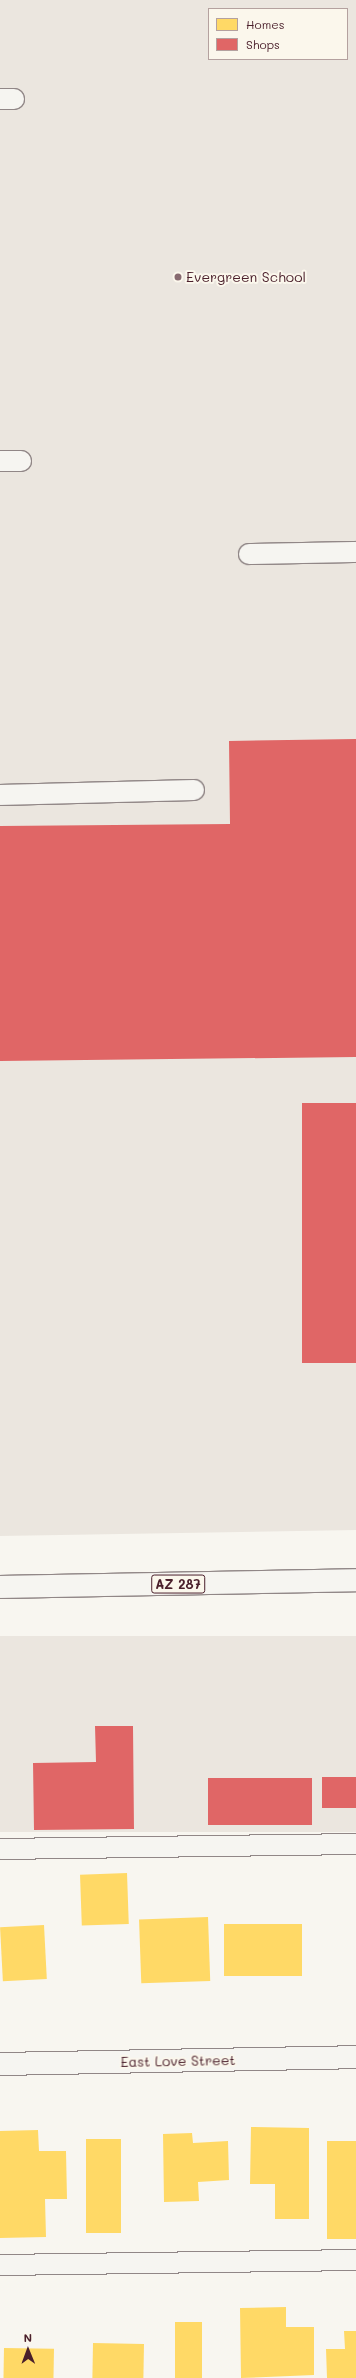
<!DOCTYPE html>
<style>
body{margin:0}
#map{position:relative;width:356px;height:2378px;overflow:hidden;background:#f8f6f0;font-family:Mali,sans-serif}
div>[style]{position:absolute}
.built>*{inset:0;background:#ebe6df;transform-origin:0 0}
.homes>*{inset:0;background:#ffd966;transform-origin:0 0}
.shops>*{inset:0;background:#e06666;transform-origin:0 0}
.roads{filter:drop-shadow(1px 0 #918787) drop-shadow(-1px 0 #918787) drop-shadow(0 1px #918787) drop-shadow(0 -1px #918787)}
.service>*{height:20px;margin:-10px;padding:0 10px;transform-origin:10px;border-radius:10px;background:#f6f5f1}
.minor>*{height:22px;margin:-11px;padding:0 11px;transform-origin:11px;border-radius:11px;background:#f6f5f1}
.primary>*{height:22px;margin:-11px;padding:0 11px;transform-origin:11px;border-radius:11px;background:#f6f5f1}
.dots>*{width:11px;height:11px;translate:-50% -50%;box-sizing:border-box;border:2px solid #fbf7ec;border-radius:50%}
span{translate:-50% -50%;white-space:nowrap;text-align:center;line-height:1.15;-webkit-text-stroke:4px #fbf7ec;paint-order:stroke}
.shield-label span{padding:1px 3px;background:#fbf7ec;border:1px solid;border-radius:3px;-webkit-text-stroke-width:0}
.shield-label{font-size:13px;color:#4a1f2b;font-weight:700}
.poi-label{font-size:14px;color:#4a1f2b}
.left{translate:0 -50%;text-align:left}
.street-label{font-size:14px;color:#4a1f2b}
.legend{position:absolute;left:208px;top:8px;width:140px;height:52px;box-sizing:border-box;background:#fbf7ec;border:1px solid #b4a19f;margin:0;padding:5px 7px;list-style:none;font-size:12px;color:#4a1f2b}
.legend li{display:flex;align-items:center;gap:8px;height:20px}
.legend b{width:20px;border:1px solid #b4a19f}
.north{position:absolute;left:8px;top:2330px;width:40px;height:40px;-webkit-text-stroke:3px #fbf7ec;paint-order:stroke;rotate:359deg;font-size:11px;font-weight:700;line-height:16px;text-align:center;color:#4a1f2b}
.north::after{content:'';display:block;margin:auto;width:14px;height:18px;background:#4a1f2b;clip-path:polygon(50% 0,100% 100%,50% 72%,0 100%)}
</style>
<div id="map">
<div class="built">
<i style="clip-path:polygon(evenodd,0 0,356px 0,356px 1530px,0 1536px,0 0,209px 9px,347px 9px,347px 59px,209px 59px,209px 9px)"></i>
<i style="left:356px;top:1636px;width:196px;height:356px;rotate:90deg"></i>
</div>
<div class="homes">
<i style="left:127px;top:1873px;width:51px;height:47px;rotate:88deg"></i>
<i style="left:208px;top:1917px;width:64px;height:69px;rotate:88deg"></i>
<i style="left:302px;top:1924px;width:52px;height:78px;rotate:90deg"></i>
<i style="left:44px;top:1925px;width:54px;height:44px;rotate:87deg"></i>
<i style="clip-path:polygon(251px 2127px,309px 2128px,309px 2219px,275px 2219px,275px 2184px,250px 2184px)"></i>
<i style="clip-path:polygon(38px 2130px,39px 2151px,66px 2151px,67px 2199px,45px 2199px,46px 2237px,0 2238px,0 2131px)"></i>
<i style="clip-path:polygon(192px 2133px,193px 2143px,228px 2141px,229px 2180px,198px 2182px,199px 2201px,164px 2202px,163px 2134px)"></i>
<i style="left:86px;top:2139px;width:35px;height:94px"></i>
<i style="left:356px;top:2141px;width:98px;height:29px;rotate:90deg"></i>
<i style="clip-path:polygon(286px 2307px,286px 2327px,314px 2327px,314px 2375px,241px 2378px,240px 2308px)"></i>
<i style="left:175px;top:2322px;width:27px;height:56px"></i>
<i style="clip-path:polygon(344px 2331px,356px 2331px,356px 2378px,327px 2378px,326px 2349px,345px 2349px)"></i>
<i style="left:93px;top:2343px;width:51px;height:35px;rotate:1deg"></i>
<i style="left:4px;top:2348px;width:50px;height:30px;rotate:1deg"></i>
</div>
<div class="shops">
<i style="clip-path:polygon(356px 739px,356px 1057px,0 1061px,0 826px,230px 824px,229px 741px)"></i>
<i style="left:302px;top:1103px;width:54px;height:260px"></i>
<i style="clip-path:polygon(95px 1726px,133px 1726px,134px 1829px,34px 1830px,33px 1763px,96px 1762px)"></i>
<i style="left:356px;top:1777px;width:31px;height:34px;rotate:90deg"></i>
<i style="left:312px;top:1778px;width:47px;height:104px;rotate:90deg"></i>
</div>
<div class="roads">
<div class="service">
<i style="left:0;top:99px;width:14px"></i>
<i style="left:0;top:461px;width:21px"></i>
<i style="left:249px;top:554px;width:107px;rotate:-1.1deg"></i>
<i style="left:0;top:795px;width:194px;rotate:-1.5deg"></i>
<i style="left:0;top:1849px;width:356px;rotate:-0.8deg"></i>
<i style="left:0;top:2265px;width:356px;rotate:-0.8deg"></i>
</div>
<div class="minor">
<i style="left:0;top:2064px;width:356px;rotate:-1.1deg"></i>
</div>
<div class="primary">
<i style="left:0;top:1587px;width:356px;rotate:-1.1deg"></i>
</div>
</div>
<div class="dots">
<i style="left:178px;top:277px;background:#876a70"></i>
</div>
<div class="shield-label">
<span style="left:178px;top:1584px">AZ 287</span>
</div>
<div class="poi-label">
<span class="left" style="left:186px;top:277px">Evergreen School</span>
</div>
<div class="street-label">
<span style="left:178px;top:2061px;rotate:-1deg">East Love Street</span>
</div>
<ul class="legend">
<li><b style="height:11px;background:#ffd966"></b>Homes</li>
<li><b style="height:11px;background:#e06666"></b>Shops</li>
</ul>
<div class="north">N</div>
</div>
